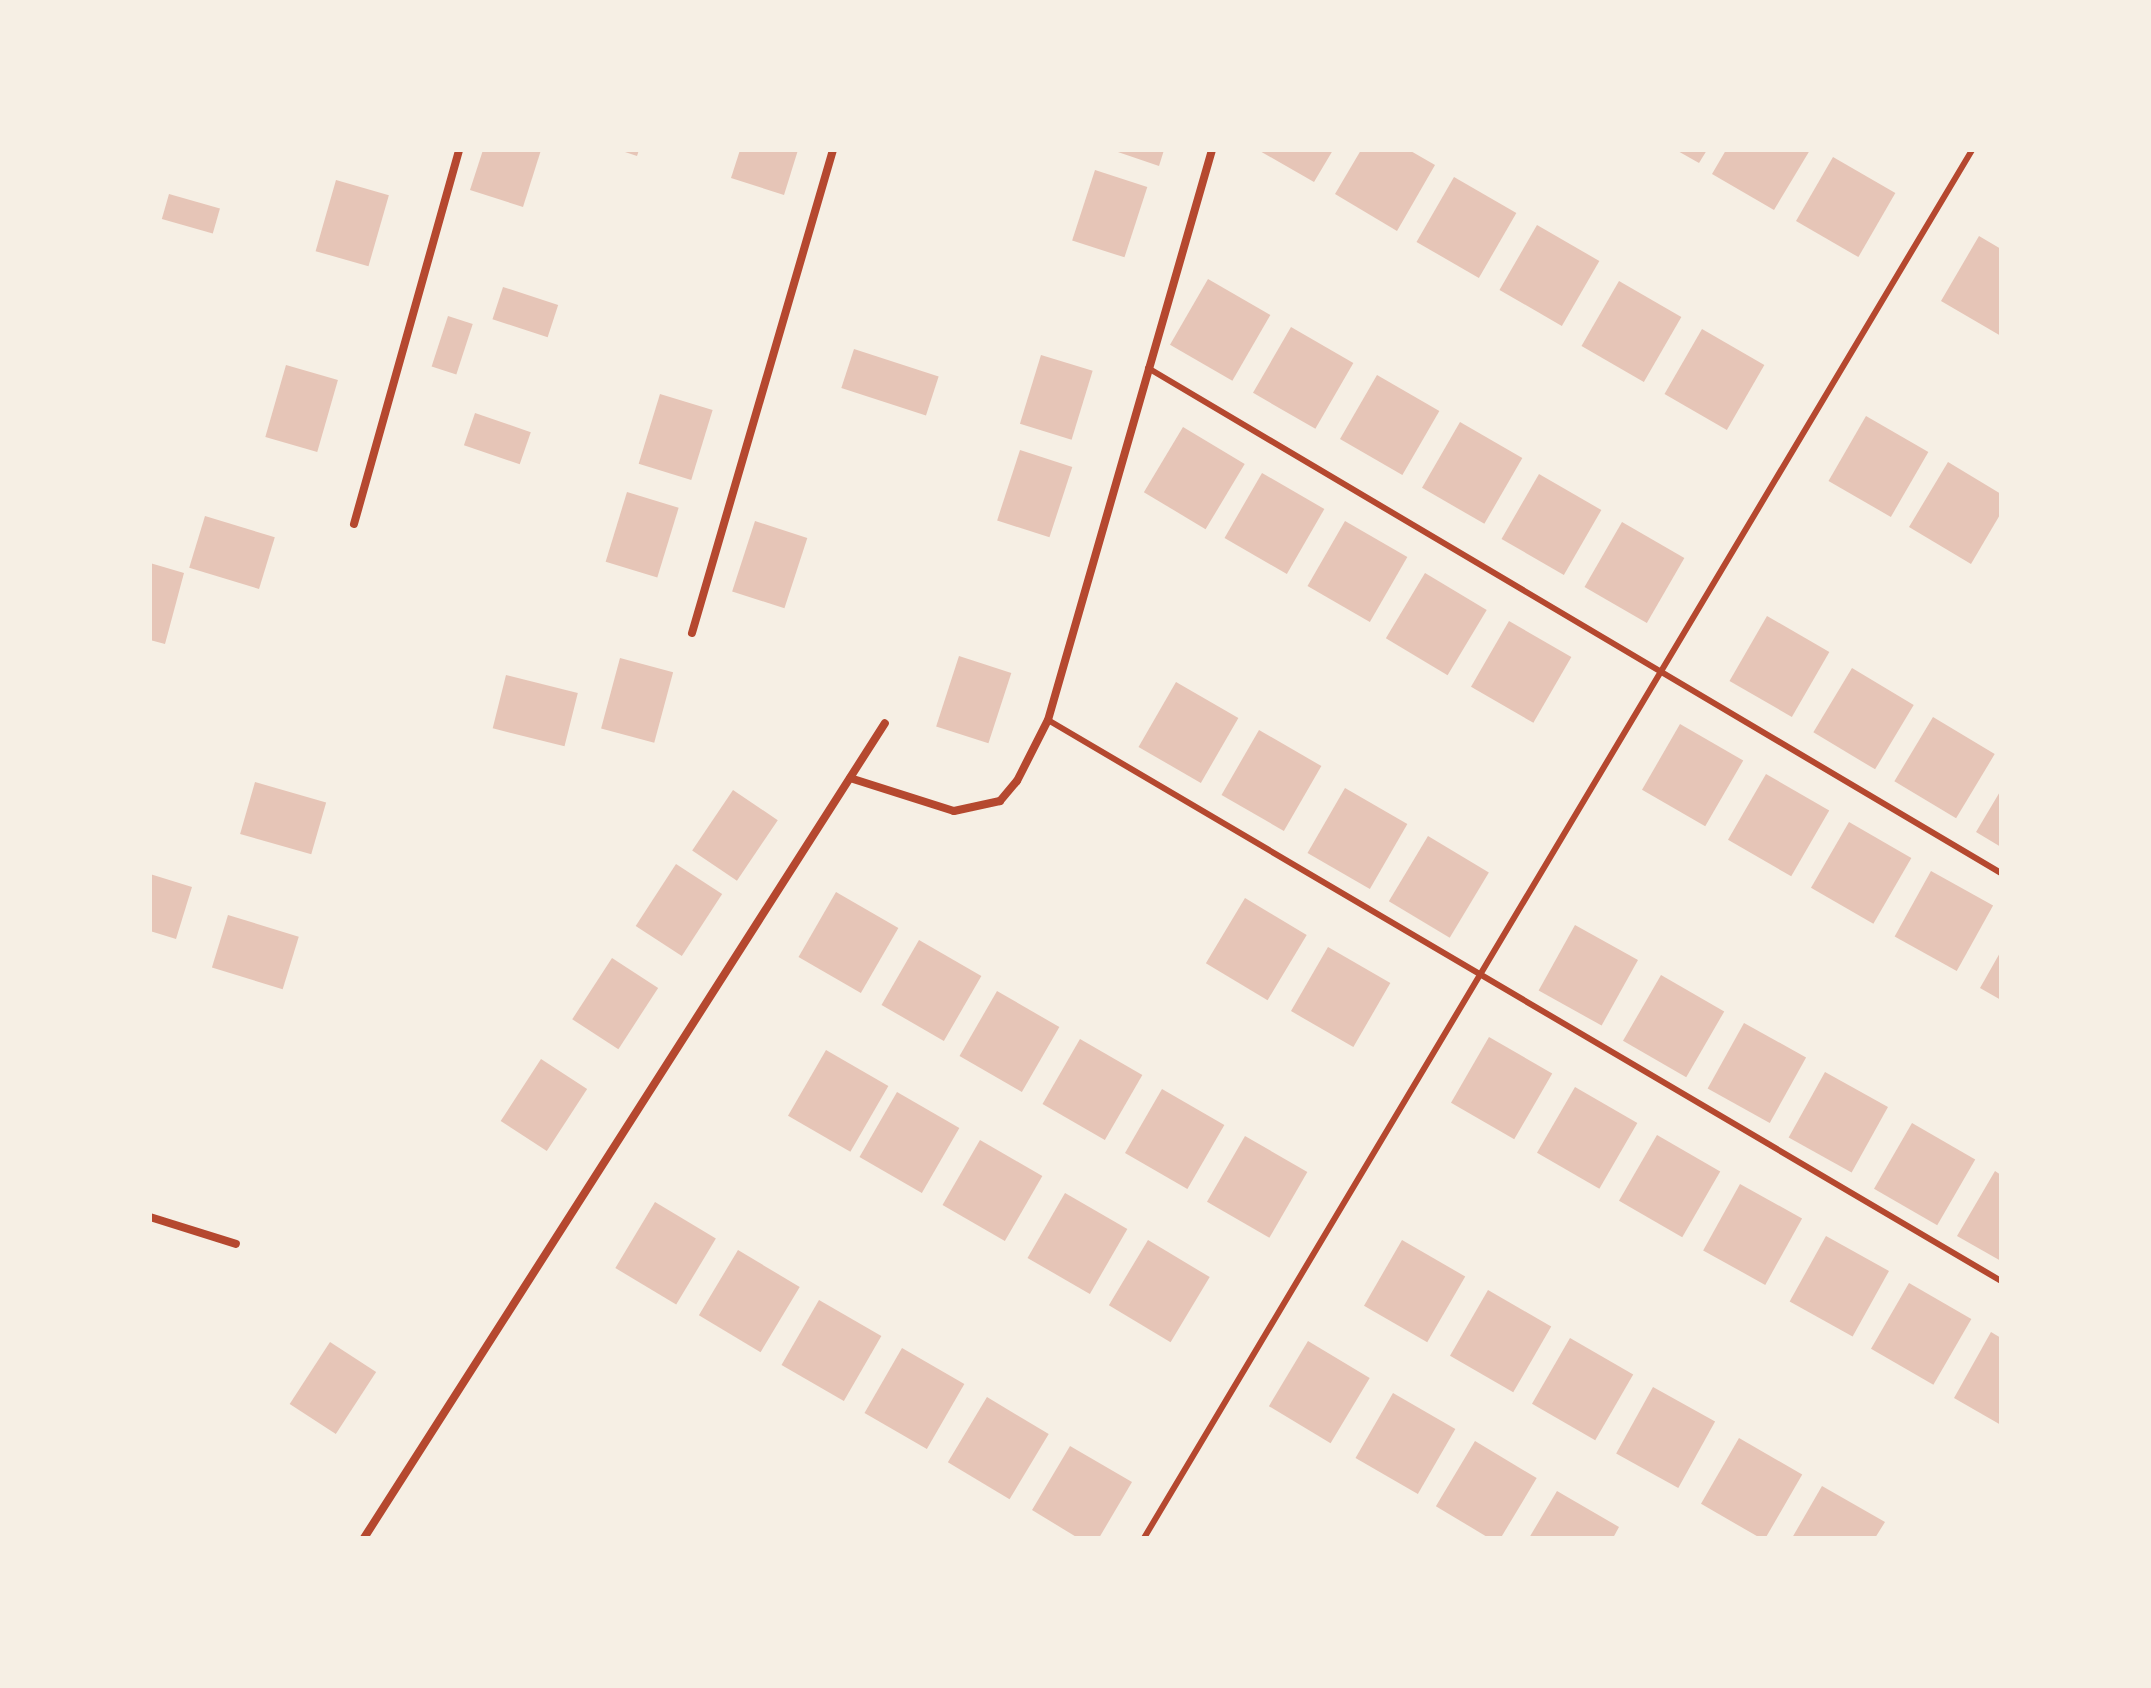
<!DOCTYPE html>
<style>
body{margin:0}
#map{position:relative;width:2151px;height:1688px;overflow:hidden;background:#f6efe4;font-family:Quicksand,sans-serif}
div>[style]{position:absolute}
.building>*{inset:0;background:#e6c5b7;transform-origin:0 0}
.service>*{height:6px;margin:-3px;padding:0 3px;transform-origin:3px;border-radius:3px;background:#b5482f}
.minor>*{height:8px;margin:-4px;padding:0 4px;transform-origin:4px;border-radius:4px;background:#b5482f}
span{translate:-50% -50%;white-space:nowrap;text-align:center;line-height:1.15;-webkit-text-stroke:8px #f6efe4;paint-order:stroke}
.frame{position:absolute;inset:0;border:152px solid #f6efe4;pointer-events:none}
</style>
<div id="map">
<div class="building">
<i style="clip-path:polygon(483px 150px,541px 150px,523px 207px,470px 190px)"></i>
<i style="clip-path:polygon(619px 150px,639px 150px,637px 156px)"></i>
<i style="clip-path:polygon(740px 150px,798px 150px,784px 195px,731px 178px)"></i>
<i style="clip-path:polygon(1112px 150px,1164px 150px,1159px 166px)"></i>
<i style="clip-path:polygon(1258px 150px,1333px 150px,1314px 182px)"></i>
<i style="clip-path:polygon(1361px 150px,1409px 150px,1435px 165px,1397px 231px,1335px 194px)"></i>
<i style="clip-path:polygon(1676px 150px,1707px 150px,1699px 163px)"></i>
<i style="clip-path:polygon(1726px 150px,1810px 150px,1774px 210px,1712px 174px)"></i>
<i style="left:1833px;top:157px;width:72px;height:74px;rotate:30deg"></i>
<i style="left:1095px;top:170px;width:55px;height:74px;rotate:18deg"></i>
<i style="left:1454px;top:177px;width:72px;height:75px;rotate:30deg"></i>
<i style="left:336px;top:180px;width:55px;height:74px;rotate:16deg"></i>
<i style="left:169px;top:194px;width:53px;height:26px;rotate:16deg"></i>
<i style="left:1537px;top:225px;width:72px;height:75px;rotate:30deg"></i>
<i style="clip-path:polygon(1979px 236px,2001px 249px,2001px 336px,1941px 301px)"></i>
<i style="left:1208px;top:279px;width:72px;height:76px;rotate:30deg"></i>
<i style="left:1619px;top:281px;width:72px;height:75px;rotate:30deg"></i>
<i style="left:503px;top:287px;width:58px;height:34px;rotate:18deg"></i>
<i style="left:448px;top:316px;width:26px;height:53px;rotate:18deg"></i>
<i style="left:1291px;top:327px;width:72px;height:76px;rotate:30deg"></i>
<i style="left:1702px;top:329px;width:72px;height:75px;rotate:30deg"></i>
<i style="left:854px;top:349px;width:89px;height:41px;rotate:18deg"></i>
<i style="left:1041px;top:355px;width:54px;height:72px;rotate:17deg"></i>
<i style="left:286px;top:365px;width:54px;height:75px;rotate:16deg"></i>
<i style="left:1377px;top:375px;width:72px;height:74px;rotate:30deg"></i>
<i style="left:660px;top:394px;width:55px;height:73px;rotate:17deg"></i>
<i style="left:475px;top:413px;width:59px;height:34px;rotate:19deg"></i>
<i style="left:1866px;top:416px;width:72px;height:75px;rotate:30deg"></i>
<i style="left:1460px;top:422px;width:72px;height:76px;rotate:30deg"></i>
<i style="left:1183px;top:427px;width:72px;height:76px;rotate:31deg"></i>
<i style="left:1020px;top:450px;width:55px;height:74px;rotate:18deg"></i>
<i style="clip-path:polygon(1948px 462px,2001px 494px,2001px 513px,1971px 564px,1909px 527px)"></i>
<i style="left:1262px;top:473px;width:72px;height:75px;rotate:30deg"></i>
<i style="left:1539px;top:474px;width:72px;height:75px;rotate:30deg"></i>
<i style="left:627px;top:492px;width:54px;height:73px;rotate:17deg"></i>
<i style="left:205px;top:516px;width:73px;height:54px;rotate:17deg"></i>
<i style="left:755px;top:521px;width:55px;height:74px;rotate:18deg"></i>
<i style="left:1345px;top:521px;width:72px;height:75px;rotate:30deg"></i>
<i style="left:1622px;top:522px;width:72px;height:75px;rotate:30deg"></i>
<i style="clip-path:polygon(150px 563px,184px 573px,165px 644px,150px 640px)"></i>
<i style="left:1425px;top:573px;width:72px;height:76px;rotate:31deg"></i>
<i style="left:1767px;top:616px;width:72px;height:75px;rotate:30deg"></i>
<i style="left:1509px;top:621px;width:72px;height:76px;rotate:30deg"></i>
<i style="left:959px;top:656px;width:55px;height:74px;rotate:18deg"></i>
<i style="left:620px;top:658px;width:55px;height:73px;rotate:15deg"></i>
<i style="left:1852px;top:668px;width:72px;height:75px;rotate:31deg"></i>
<i style="left:506px;top:675px;width:74px;height:55px;rotate:14deg"></i>
<i style="left:1176px;top:682px;width:72px;height:75px;rotate:30deg"></i>
<i style="left:1933px;top:717px;width:72px;height:75px;rotate:31deg"></i>
<i style="left:1680px;top:724px;width:73px;height:76px;rotate:30deg"></i>
<i style="left:1259px;top:730px;width:72px;height:75px;rotate:30deg"></i>
<i style="left:1766px;top:774px;width:73px;height:76px;rotate:30deg"></i>
<i style="left:255px;top:782px;width:74px;height:54px;rotate:16deg"></i>
<i style="left:1345px;top:788px;width:72px;height:75px;rotate:30deg"></i>
<i style="left:733px;top:790px;width:54px;height:73px;rotate:34deg"></i>
<i style="clip-path:polygon(2001px 790px,2001px 847px,1976px 832px)"></i>
<i style="left:1849px;top:822px;width:72px;height:76px;rotate:30deg"></i>
<i style="left:1428px;top:836px;width:71px;height:76px;rotate:31deg"></i>
<i style="left:676px;top:864px;width:55px;height:74px;rotate:33deg"></i>
<i style="left:1931px;top:871px;width:71px;height:75px;rotate:29deg"></i>
<i style="clip-path:polygon(150px 874px,192px 887px,176px 939px,150px 931px)"></i>
<i style="left:836px;top:892px;width:72px;height:75px;rotate:30deg"></i>
<i style="left:1245px;top:898px;width:72px;height:76px;rotate:31deg"></i>
<i style="left:228px;top:915px;width:74px;height:55px;rotate:17deg"></i>
<i style="left:1575px;top:925px;width:72px;height:75px;rotate:29deg"></i>
<i style="left:919px;top:940px;width:72px;height:75px;rotate:30deg"></i>
<i style="left:1328px;top:947px;width:72px;height:74px;rotate:30deg"></i>
<i style="clip-path:polygon(2001px 951px,2001px 1000px,1980px 988px)"></i>
<i style="left:612px;top:958px;width:55px;height:73px;rotate:33deg"></i>
<i style="left:1661px;top:975px;width:73px;height:76px;rotate:30deg"></i>
<i style="left:997px;top:991px;width:72px;height:75px;rotate:30deg"></i>
<i style="left:1744px;top:1023px;width:71px;height:75px;rotate:29deg"></i>
<i style="left:1489px;top:1037px;width:73px;height:76px;rotate:30deg"></i>
<i style="left:1080px;top:1039px;width:72px;height:75px;rotate:30deg"></i>
<i style="left:826px;top:1050px;width:72px;height:76px;rotate:30deg"></i>
<i style="left:541px;top:1059px;width:55px;height:74px;rotate:33deg"></i>
<i style="left:1825px;top:1072px;width:72px;height:75px;rotate:29deg"></i>
<i style="left:1575px;top:1087px;width:72px;height:76px;rotate:30deg"></i>
<i style="left:1162px;top:1089px;width:72px;height:74px;rotate:30deg"></i>
<i style="left:897px;top:1092px;width:72px;height:75px;rotate:30deg"></i>
<i style="left:1912px;top:1123px;width:73px;height:76px;rotate:30deg"></i>
<i style="left:1657px;top:1135px;width:73px;height:76px;rotate:30deg"></i>
<i style="left:1245px;top:1136px;width:72px;height:76px;rotate:30deg"></i>
<i style="left:980px;top:1140px;width:72px;height:75px;rotate:30deg"></i>
<i style="clip-path:polygon(1995px 1171px,2001px 1175px,2001px 1261px,1957px 1236px)"></i>
<i style="left:1740px;top:1184px;width:71px;height:76px;rotate:29deg"></i>
<i style="left:1065px;top:1193px;width:72px;height:75px;rotate:30deg"></i>
<i style="left:655px;top:1202px;width:71px;height:77px;rotate:31deg"></i>
<i style="left:1826px;top:1236px;width:72px;height:75px;rotate:29deg"></i>
<i style="left:1148px;top:1240px;width:72px;height:76px;rotate:31deg"></i>
<i style="left:1402px;top:1240px;width:73px;height:76px;rotate:30deg"></i>
<i style="left:738px;top:1250px;width:72px;height:76px;rotate:31deg"></i>
<i style="left:1909px;top:1283px;width:72px;height:76px;rotate:30deg"></i>
<i style="left:1488px;top:1290px;width:73px;height:76px;rotate:30deg"></i>
<i style="left:819px;top:1300px;width:72px;height:75px;rotate:30deg"></i>
<i style="clip-path:polygon(1991px 1332px,2001px 1338px,2001px 1425px,1954px 1398px)"></i>
<i style="left:1570px;top:1338px;width:73px;height:76px;rotate:30deg"></i>
<i style="left:1308px;top:1341px;width:72px;height:76px;rotate:31deg"></i>
<i style="left:330px;top:1342px;width:55px;height:74px;rotate:33deg"></i>
<i style="left:902px;top:1348px;width:72px;height:75px;rotate:30deg"></i>
<i style="left:1653px;top:1387px;width:71px;height:76px;rotate:29deg"></i>
<i style="left:1393px;top:1393px;width:72px;height:75px;rotate:30deg"></i>
<i style="left:987px;top:1397px;width:72px;height:76px;rotate:31deg"></i>
<i style="left:1739px;top:1438px;width:73px;height:76px;rotate:30deg"></i>
<i style="left:1475px;top:1441px;width:72px;height:76px;rotate:31deg"></i>
<i style="clip-path:polygon(1070px 1446px,1132px 1482px,1099px 1538px,1078px 1538px,1032px 1510px)"></i>
<i style="clip-path:polygon(1822px 1486px,1885px 1522px,1875px 1538px,1792px 1538px)"></i>
<i style="clip-path:polygon(1557px 1491px,1619px 1527px,1613px 1538px,1529px 1538px)"></i>
</div>
<div class="service">
<i style="left:1148px;top:368px;width:991px;rotate:30.63deg"></i>
<i style="left:1048px;top:720px;width:1106px;rotate:30.48deg"></i>
<i style="left:1144px;top:1538px;width:1616px;rotate:-59.18deg"></i>
</div>
<div class="minor">
<i style="left:354px;top:524px;width:388px;rotate:-74.3deg"></i>
<i style="left:692px;top:633px;width:503px;rotate:-73.73deg"></i>
<i style="left:850px;top:778px;width:109px;rotate:17.6deg"></i>
<i style="left:954px;top:811px;width:47px;rotate:-12.3deg"></i>
<i style="left:1000px;top:801px;width:26px;rotate:-50deg"></i>
<i style="left:1017px;top:781px;width:68px;rotate:-63.1deg"></i>
<i style="left:1048px;top:720px;width:593px;rotate:-73.95deg"></i>
<i style="left:150px;top:1217px;width:90px;rotate:17.4deg"></i>
<i style="left:364px;top:1538px;width:967px;rotate:-57.41deg"></i>
</div>
<div class="frame"></div>
</div>
